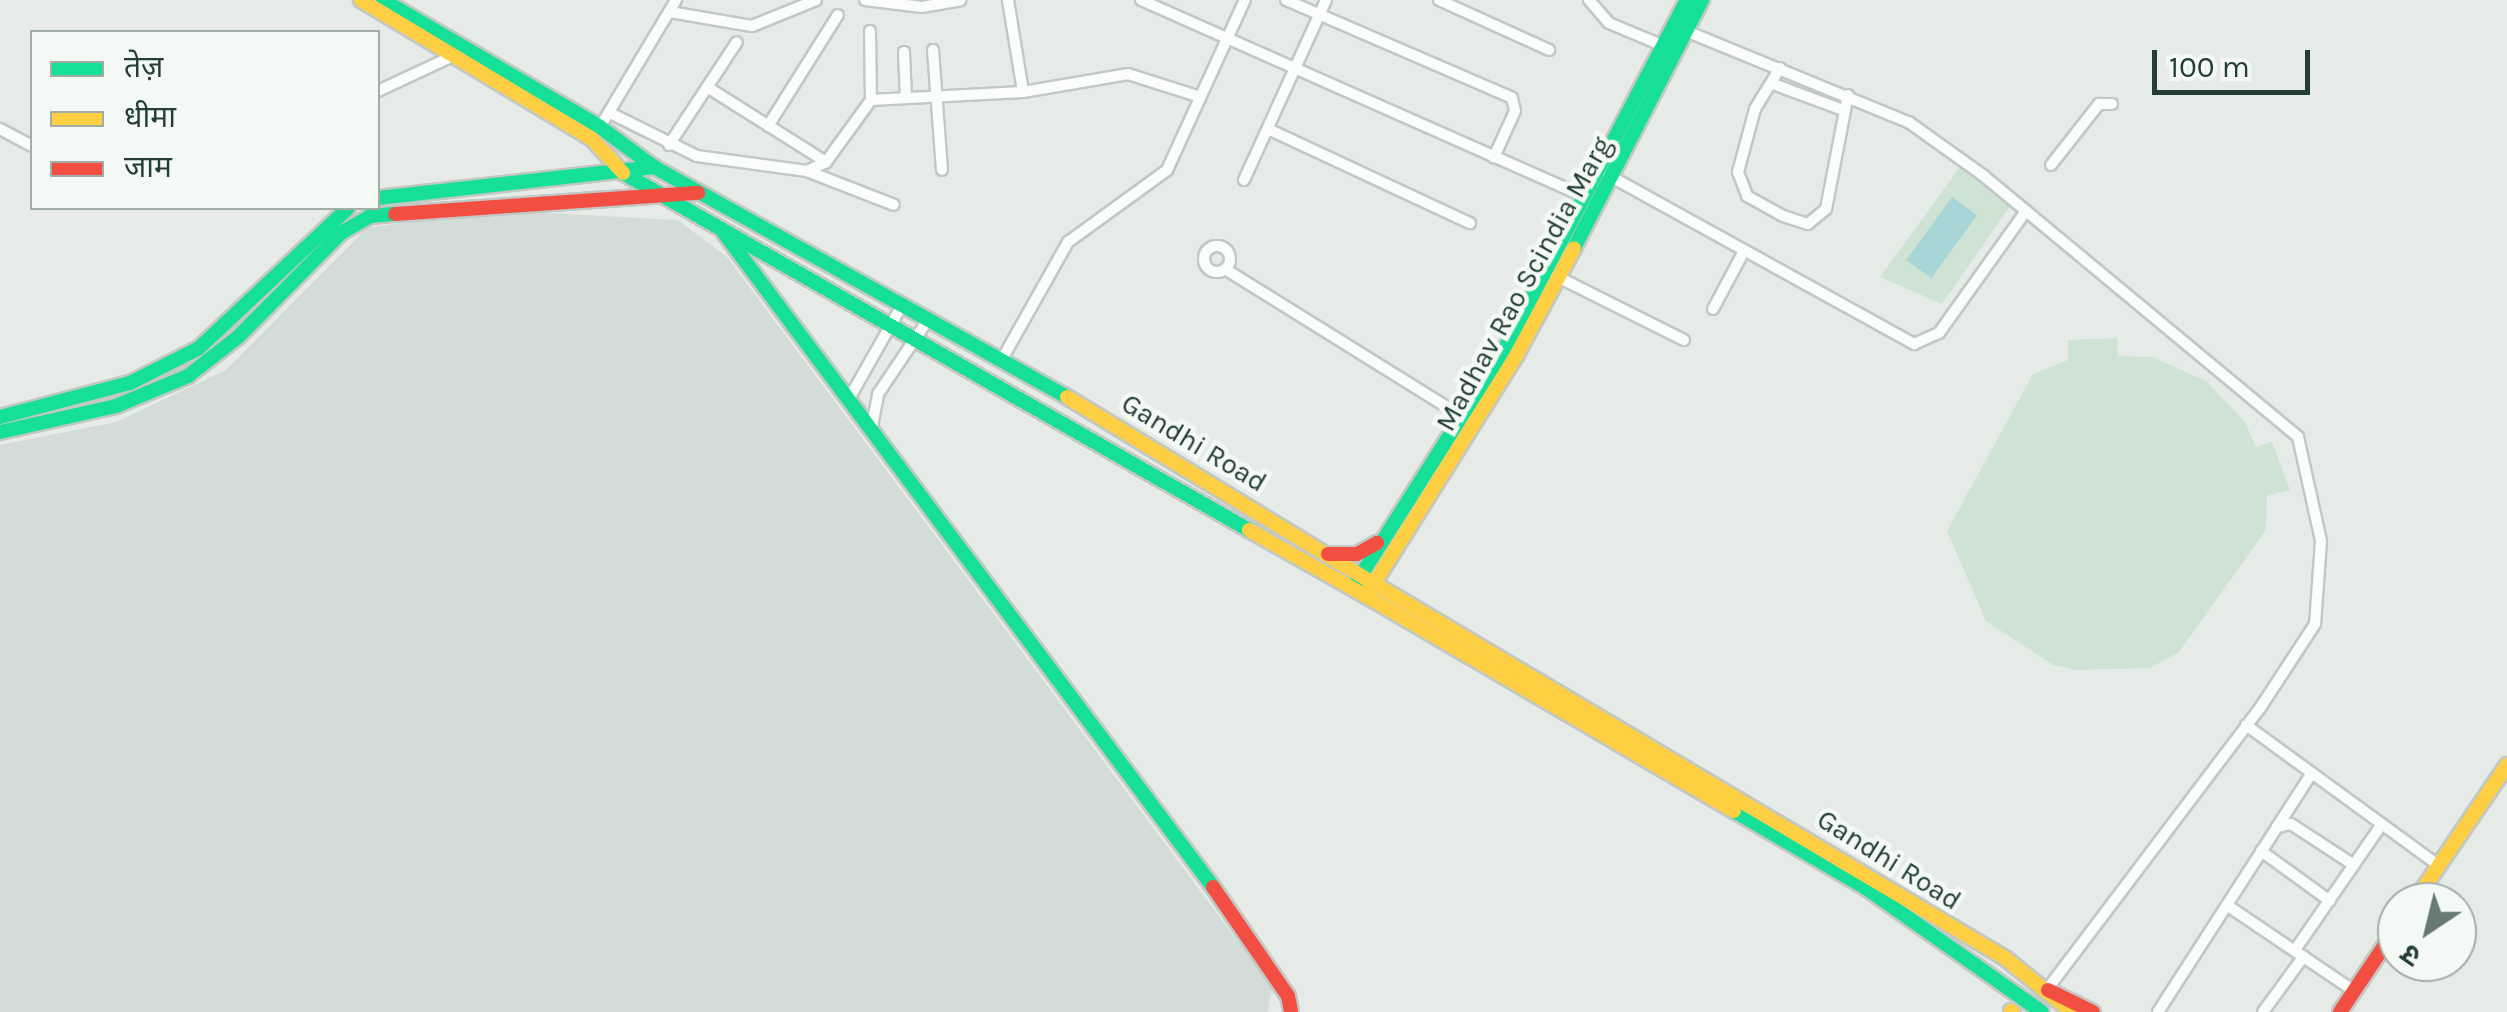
<!DOCTYPE html>
<meta charset="utf-8">
<style>
body{margin:0}
#map{position:relative;width:2507px;height:1012px;overflow:hidden;background:#e6ebe8;font-family:Karla,"Noto Sans Devanagari",sans-serif}
div>[style]{position:absolute}
.built>*{inset:0;background:#d4dcd8}
.green>*{inset:0;background:#cfe3d4}
.water>*{inset:0;background:#a8d6d7;transform-origin:0 0}
.roads{filter:drop-shadow(2px 0 #c3c8c5) drop-shadow(-2px 0 #c3c8c5) drop-shadow(0 2px #c3c8c5) drop-shadow(0 -2px #c3c8c5)}
.street>*{height:10px;margin:-5px;padding:0 5px;transform-origin:5px;border-radius:5px;background:#fbfcfc}
.street>.ring{margin:-5px;padding:0;box-sizing:content-box;background:none;border:10px solid #fbfcfc;border-radius:50%}
.fast>*{height:14px;margin:-7px;padding:0 7px;transform-origin:7px;border-radius:7px;background:#16e098}
.slow>*{height:14px;margin:-7px;padding:0 7px;transform-origin:7px;border-radius:7px;background:#ffcf43}
.jam>*{height:14px;margin:-7px;padding:0 7px;transform-origin:7px;border-radius:7px;background:#f24e42}
span{translate:-50% -50%;white-space:nowrap;text-align:center;line-height:1.15;-webkit-text-stroke:9px #f4f9f6;paint-order:stroke}
.street-label{font-size:28px;color:#243e34}
.legend{position:absolute;left:30px;top:30px;width:350px;height:180px;box-sizing:border-box;background:#f4f9f6;border:2px solid #a1aea8;margin:0;padding:12px 18px;list-style:none;font-size:30px;color:#243e34}
.legend li{display:flex;align-items:center;gap:20px;height:50px}
.legend b{width:50px;border:2px solid #a1aea8}
.north{position:absolute;left:2377px;top:882px;width:100px;height:100px;box-sizing:border-box;background:#f4f9f6;border:2px solid #a1aea8;border-radius:50%;rotate:215deg;font-size:28px;font-weight:700;line-height:40px;text-align:center;color:#243e34}
.north::after{content:'';display:block;margin:auto;width:35px;height:45px;background:#687b73;clip-path:polygon(50% 0,100% 100%,50% 72%,0 100%)}
.scale{position:absolute;left:2152px;top:50px;width:158px;height:45px;box-sizing:border-box;border:5px solid #243e34;border-top:0;padding-left:12px;font-size:30px;line-height:35px;white-space:nowrap;color:#243e34;-webkit-text-stroke:8px #f4f9f6;paint-order:stroke}
</style>
<div id="map">
<div class="built">
<i style="clip-path:polygon(487px 210px,678px 220px,727px 257px,1272px 987px,1268px 1012px,0 1012px,0 445px,116px 422px,226px 370px,367px 228px)"></i>
</div>
<div class="green">
<i style="clip-path:polygon(1960px 167px,2013px 202px,1942px 304px,1880px 277px)"></i>
<i style="clip-path:polygon(2117px 338px,2118px 356px,2153px 357px,2206px 381px,2245px 422px,2256px 447px,2272px 442px,2290px 490px,2267px 496px,2266px 530px,2179px 652px,2150px 668px,2076px 670px,2053px 665px,1986px 621px,1947px 531px,2033px 374px,2068px 360px,2068px 340px)"></i>
</div>
<div class="water">
<i style="left:1952px;top:197px;width:31px;height:78px;rotate:36deg"></i>
</div>
<div class="roads">
<div class="street">
<i style="left:865px;top:0;width:57px;rotate:7deg"></i>
<i style="left:922px;top:7px;width:39px;rotate:-10deg"></i>
<i style="left:1008px;top:0;width:93px;rotate:80.7deg"></i>
<i style="left:1141px;top:0;width:486px;rotate:23.9deg"></i>
<i style="left:1286px;top:0;width:246px;rotate:23.4deg"></i>
<i style="left:1512px;top:98px;width:13px;rotate:77deg"></i>
<i style="left:1515px;top:111px;width:51px;rotate:114.5deg"></i>
<i style="left:1439px;top:0;width:121px;rotate:24.4deg"></i>
<i style="left:1589px;top:0;width:30px;rotate:49deg"></i>
<i style="left:1609px;top:23px;width:62px;rotate:22.8deg"></i>
<i style="left:670px;top:12px;width:83px;rotate:9.7deg"></i>
<i style="left:752px;top:26px;width:69px;rotate:-22.1deg"></i>
<i style="left:870px;top:31px;width:69px;rotate:89.2deg"></i>
<i style="left:1686px;top:31px;width:242px;rotate:22.3deg"></i>
<i style="left:1910px;top:123px;width:91px;rotate:35.6deg"></i>
<i style="left:1984px;top:176px;width:408px;rotate:39.7deg"></i>
<i style="left:2298px;top:437px;width:107px;rotate:77.5deg"></i>
<i style="left:2321px;top:541px;width:83px;rotate:94.1deg"></i>
<i style="left:2315px;top:624px;width:100px;rotate:123.2deg"></i>
<i style="left:2260px;top:708px;width:353px;rotate:127.1deg"></i>
<i style="left:933px;top:50px;width:120px;rotate:85.7deg"></i>
<i style="left:904px;top:52px;width:46px;rotate:87.5deg"></i>
<i style="left:1780px;top:68px;width:48px;rotate:121.4deg"></i>
<i style="left:1755px;top:109px;width:65px;rotate:105.1deg"></i>
<i style="left:1738px;top:172px;width:26px;rotate:69deg"></i>
<i style="left:1747px;top:196px;width:41px;rotate:29.1deg"></i>
<i style="left:1783px;top:216px;width:26px;rotate:18deg"></i>
<i style="left:1808px;top:224px;width:23px;rotate:-40deg"></i>
<i style="left:1826px;top:209px;width:116px;rotate:-79.1deg"></i>
<i style="left:1773px;top:84px;width:75px;rotate:20.4deg"></i>
<i style="left:707px;top:87px;width:141px;rotate:32.2deg"></i>
<i style="left:378px;top:91px;width:85px;rotate:-25.1deg"></i>
<i style="left:610px;top:113px;width:97px;rotate:26.3deg"></i>
<i style="left:697px;top:156px;width:111px;rotate:7.8deg"></i>
<i style="left:807px;top:171px;width:21px;rotate:-25deg"></i>
<i style="left:826px;top:162px;width:77px;rotate:-54deg"></i>
<i style="left:871px;top:100px;width:152px;rotate:-3deg"></i>
<i style="left:1023px;top:92px;width:107px;rotate:-9.7deg"></i>
<i style="left:1128px;top:74px;width:76px;rotate:17.7deg"></i>
<i style="left:768px;top:126px;width:131px;rotate:-57.8deg"></i>
<i style="left:600px;top:127px;width:148px;rotate:-59.1deg"></i>
<i style="left:0;top:129px;width:36px;rotate:28deg"></i>
<i style="left:1268px;top:129px;width:223px;rotate:25deg"></i>
<i style="left:669px;top:145px;width:123px;rotate:-56.6deg"></i>
<i style="left:2051px;top:165px;width:78px;rotate:-51.8deg"></i>
<i style="left:2099px;top:104px;width:13px"></i>
<i style="left:807px;top:171px;width:93px;rotate:21.3deg"></i>
<i style="left:1608px;top:175px;width:350px;rotate:28.9deg"></i>
<i style="left:1914px;top:344px;width:27px;rotate:-24deg"></i>
<i style="left:1939px;top:333px;width:150px;rotate:-54.5deg"></i>
<i style="left:1244px;top:180px;width:198px;rotate:-65.5deg"></i>
<i class="ring" style="left:1204px;top:246px;width:16px;height:16px"></i>
<i style="left:1225px;top:269px;width:284px;rotate:31.9deg"></i>
<i style="left:1556px;top:276px;width:143px;rotate:26.6deg"></i>
<i style="left:1713px;top:309px;width:66px;rotate:-61.9deg"></i>
<i style="left:1001px;top:361px;width:137px;rotate:-60.6deg"></i>
<i style="left:1068px;top:242px;width:122px;rotate:-36deg"></i>
<i style="left:1167px;top:170px;width:187px;rotate:-65.4deg"></i>
<i style="left:850px;top:397px;width:103px;rotate:-60.5deg"></i>
<i style="left:872px;top:426px;width:33px;rotate:-79deg"></i>
<i style="left:878px;top:394px;width:88px;rotate:-56.1deg"></i>
<i style="left:2246px;top:725px;width:238px;rotate:36.1deg"></i>
<i style="left:2277px;top:827px;width:64px;rotate:-57.1deg"></i>
<i style="left:2261px;top:851px;width:85px;rotate:35.9deg"></i>
<i style="left:2228px;top:906px;width:152px;rotate:34deg"></i>
<i style="left:2295px;top:950px;width:153px;rotate:-55.4deg"></i>
<i style="left:2158px;top:1012px;width:220px;rotate:-57.2deg"></i>
<i style="left:2277px;top:827px;width:14px;rotate:-12deg"></i>
<i style="left:2291px;top:824px;width:75px;rotate:33.1deg"></i>
<i style="left:2263px;top:1012px;width:69px;rotate:-53.8deg"></i>
</div>
<div class="fast">
<i style="left:383px;top:0;width:251px;rotate:30.3deg"></i>
<i style="left:600px;top:127px;width:67px;rotate:36.5deg"></i>
<i style="left:623px;top:173px;width:721px;rotate:29.7deg"></i>
<i style="left:378px;top:198px;width:278px;rotate:-6.4deg"></i>
<i style="left:654px;top:167px;width:473px;rotate:29.1deg"></i>
<i style="left:724px;top:233px;width:817px;rotate:53.21deg"></i>
<i style="left:1574px;top:248px;width:279px;rotate:-62.7deg"></i>
<i style="left:0;top:417px;width:134px;rotate:-14.7deg"></i>
<i style="left:130px;top:383px;width:77px;rotate:-26.9deg"></i>
<i style="left:199px;top:348px;width:204px;rotate:-43.2deg"></i>
<i style="left:0;top:432px;width:119px;rotate:-12.6deg"></i>
<i style="left:116px;top:406px;width:78px;rotate:-22.6deg"></i>
<i style="left:188px;top:376px;width:63px;rotate:-38deg"></i>
<i style="left:238px;top:337px;width:146px;rotate:-45.3deg"></i>
<i style="left:341px;top:233px;width:34px;rotate:-30deg"></i>
<i style="left:370px;top:216px;width:25px;rotate:-5deg"></i>
<i style="left:1356px;top:583px;width:278px;rotate:-57.6deg"></i>
<i style="left:1505px;top:348px;width:393px;rotate:-62.4deg"></i>
<i style="left:1734px;top:811px;width:153px;rotate:30.3deg"></i>
<i style="left:1866px;top:888px;width:215px;rotate:35.2deg"></i>
</div>
<div class="slow">
<i style="left:361px;top:0;width:270px;rotate:31deg"></i>
<i style="left:592px;top:139px;width:46px;rotate:47.6deg"></i>
<i style="left:1067px;top:397px;width:358px;rotate:31.3deg"></i>
<i style="left:1249px;top:530px;width:134px;rotate:29.4deg"></i>
<i style="left:1366px;top:596px;width:285px;rotate:-58deg"></i>
<i style="left:1517px;top:354px;width:120px;rotate:-61.7deg"></i>
<i style="left:1373px;top:583px;width:735px;rotate:30.68deg"></i>
<i style="left:2005px;top:958px;width:86px;rotate:38.9deg"></i>
<i style="left:1366px;top:596px;width:426px;rotate:30.3deg"></i>
<i style="left:2414px;top:902px;width:166px;rotate:-55.8deg"></i>
<i style="left:2011px;top:1011px;width:2px;rotate:27deg"></i>
</div>
<div class="jam">
<i style="left:395px;top:214px;width:304px;rotate:-4deg"></i>
<i style="left:1328px;top:554px;width:29px"></i>
<i style="left:1357px;top:554px;width:23px;rotate:-29deg"></i>
<i style="left:1213px;top:887px;width:132px;rotate:55.5deg"></i>
<i style="left:1288px;top:996px;width:16px;rotate:79deg"></i>
<i style="left:2048px;top:990px;width:50px;rotate:26.1deg"></i>
<i style="left:2340px;top:1012px;width:102px;rotate:-56.2deg"></i>
</div>
</div>
<div class="street-label">
<span style="left:1524px;top:284px;rotate:-61deg">Madhav Rao Scindia Marg</span>
<span style="left:1194px;top:443px;rotate:31deg">Gandhi Road</span>
<span style="left:1889px;top:860px;rotate:32deg">Gandhi Road</span>
</div>
<ul class="legend">
<li><b style="height:12px;background:#16e098"></b>तेज़</li>
<li><b style="height:12px;background:#ffcf43"></b>धीमा</li>
<li><b style="height:12px;background:#f24e42"></b>जाम</li>
</ul>
<div class="north">उ</div>
<div class="scale">100 m</div>
</div>
